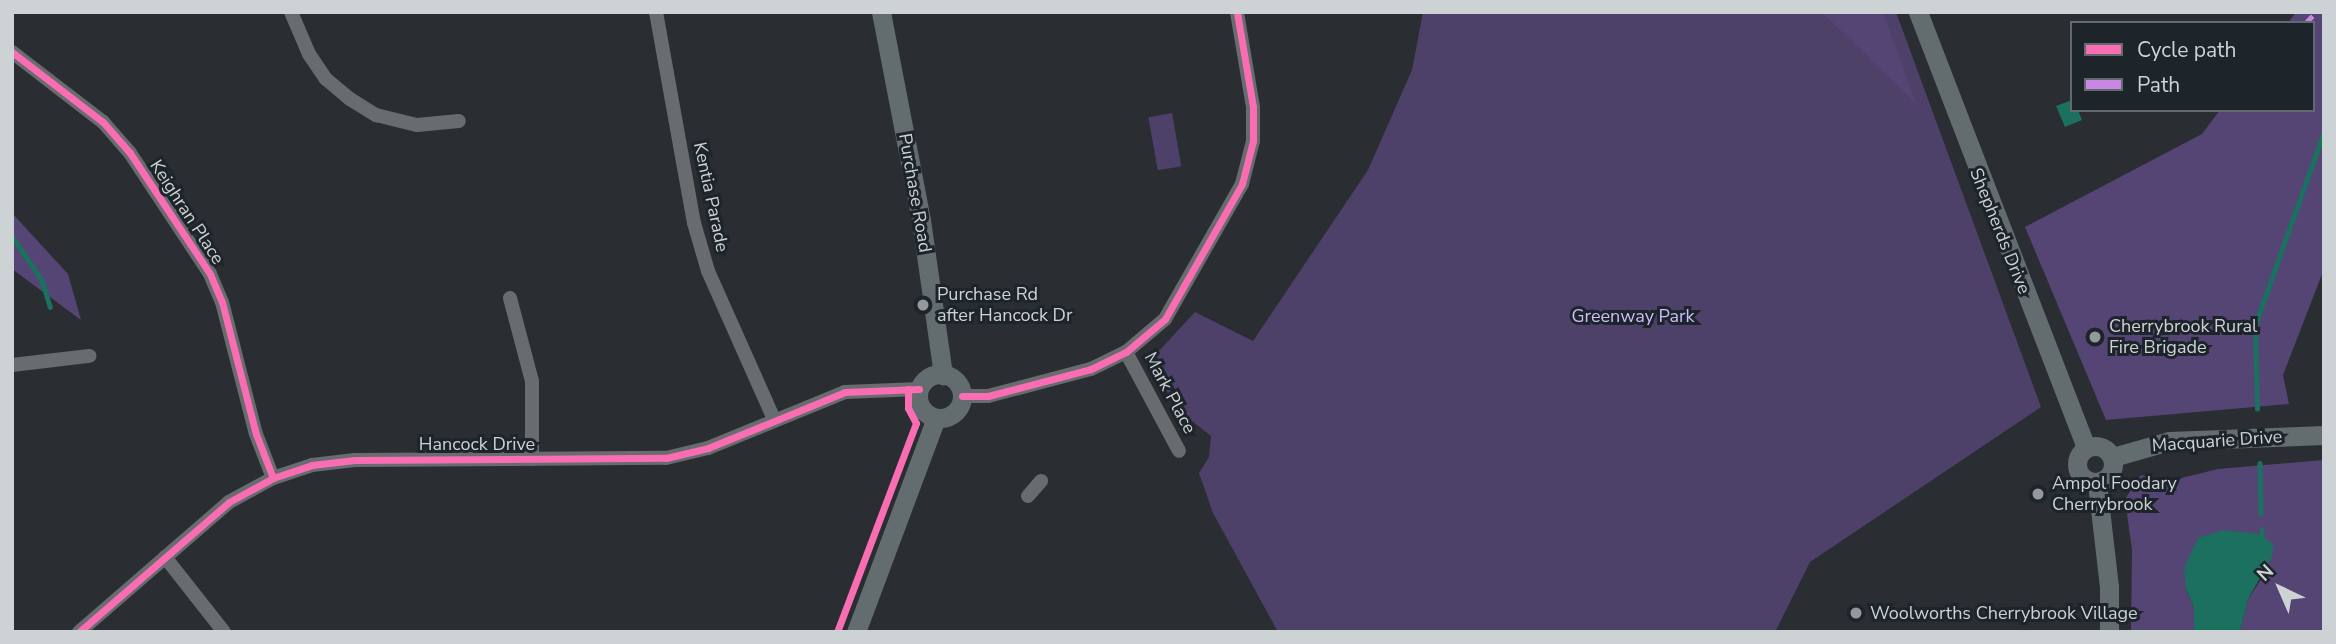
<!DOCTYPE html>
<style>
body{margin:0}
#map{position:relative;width:2336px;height:644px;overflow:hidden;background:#2a2e32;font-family:"Nunito Sans",sans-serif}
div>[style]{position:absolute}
.green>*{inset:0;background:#4d416a;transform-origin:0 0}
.forest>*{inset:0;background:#544574}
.water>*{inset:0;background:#1b7060}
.stream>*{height:4.5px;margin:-2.25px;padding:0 2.25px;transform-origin:2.25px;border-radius:2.25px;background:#1b7060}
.minor>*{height:14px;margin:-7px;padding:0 7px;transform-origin:7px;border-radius:7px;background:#686c6e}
.secondary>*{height:19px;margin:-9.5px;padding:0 9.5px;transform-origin:9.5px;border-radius:9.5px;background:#636d6f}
.secondary>.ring{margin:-9.5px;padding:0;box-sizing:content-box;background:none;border:19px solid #636d6f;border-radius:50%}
.quiet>*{height:5px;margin-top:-2.5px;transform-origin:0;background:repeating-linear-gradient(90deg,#c787e3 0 10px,transparent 0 15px)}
.cycleway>*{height:7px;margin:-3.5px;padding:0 3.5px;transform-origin:3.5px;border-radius:3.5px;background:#f96db3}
.dots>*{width:19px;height:19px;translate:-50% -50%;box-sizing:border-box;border:4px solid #1d252b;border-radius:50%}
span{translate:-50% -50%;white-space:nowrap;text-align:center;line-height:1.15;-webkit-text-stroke:6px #1d252b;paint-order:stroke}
.street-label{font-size:18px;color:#cdd2d5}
.poi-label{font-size:18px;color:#cdd2d5}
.left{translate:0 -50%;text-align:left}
.park-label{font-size:18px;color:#cfbbfd}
.frame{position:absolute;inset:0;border:14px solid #cdd2d5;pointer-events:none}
.legend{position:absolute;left:2070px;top:21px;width:245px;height:91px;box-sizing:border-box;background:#1d252b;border:2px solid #636a6f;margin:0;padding:9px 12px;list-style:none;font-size:21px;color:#cdd2d5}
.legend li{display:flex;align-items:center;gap:14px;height:35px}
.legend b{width:35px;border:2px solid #636a6f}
.north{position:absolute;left:2245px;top:553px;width:70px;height:70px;-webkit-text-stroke:5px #1d252b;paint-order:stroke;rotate:316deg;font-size:19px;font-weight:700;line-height:28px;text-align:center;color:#cdd2d5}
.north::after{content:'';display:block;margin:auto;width:24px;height:32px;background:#cdd2d5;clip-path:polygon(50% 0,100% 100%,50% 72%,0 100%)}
</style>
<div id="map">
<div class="green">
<i style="clip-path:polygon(1423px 12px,1896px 12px,2041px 407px,1810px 562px,1775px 632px,1278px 632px,1213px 513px,1199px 473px,1209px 457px,1211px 436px,1182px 413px,1168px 393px,1155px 369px,1158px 352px,1195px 312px,1253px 341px,1368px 170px,1412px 70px)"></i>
<i style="left:1172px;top:113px;width:54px;height:24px;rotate:80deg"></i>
</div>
<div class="forest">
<i style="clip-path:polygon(1822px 12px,1883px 12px,1916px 104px)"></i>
<i style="clip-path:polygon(2296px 12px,2324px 12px,2324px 269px,2283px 375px,2289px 404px,2106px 420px,2025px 227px,2202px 134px,2220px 110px,2313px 110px,2313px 23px,2288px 23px)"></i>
<i style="clip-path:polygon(12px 213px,68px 274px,81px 320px,12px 269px)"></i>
<i style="clip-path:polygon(2324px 460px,2324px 632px,2240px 632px,2248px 599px,2262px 578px,2198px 538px,2186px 589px,2194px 607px,2194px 632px,2131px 632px,2132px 550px,2125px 499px,2141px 475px,2169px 481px,2218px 469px)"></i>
</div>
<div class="water">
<i style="clip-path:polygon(2072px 100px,2072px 110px,2078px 110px,2082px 120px,2065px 127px,2056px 106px)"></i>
<i style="clip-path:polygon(2224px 530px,2258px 534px,2273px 544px,2272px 557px,2248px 599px,2240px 632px,2194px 632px,2194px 607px,2186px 589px,2184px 568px,2198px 538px)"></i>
</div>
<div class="stream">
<i style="left:12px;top:236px;width:53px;rotate:55.7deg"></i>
<i style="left:42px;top:280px;width:28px;rotate:73deg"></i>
<i style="left:2257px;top:409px;width:84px;rotate:-91.4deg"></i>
<i style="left:2255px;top:325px;width:206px;rotate:-70.4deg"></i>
<i style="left:2260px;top:463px;width:50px;rotate:88.9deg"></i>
<i style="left:2262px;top:529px;width:9px;rotate:90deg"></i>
</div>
<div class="minor">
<i style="left:291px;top:12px;width:46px;rotate:66.8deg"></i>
<i style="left:309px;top:54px;width:30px;rotate:56deg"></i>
<i style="left:326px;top:79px;width:31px;rotate:40deg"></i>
<i style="left:350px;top:99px;width:31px;rotate:32deg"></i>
<i style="left:376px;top:115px;width:42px;rotate:13.7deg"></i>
<i style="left:417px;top:125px;width:42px;rotate:-5.4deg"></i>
<i style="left:656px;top:12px;width:214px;rotate:79.8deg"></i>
<i style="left:694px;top:223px;width:50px;rotate:73.7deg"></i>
<i style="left:708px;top:271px;width:162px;rotate:66deg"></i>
<i style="left:12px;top:52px;width:115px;rotate:37.6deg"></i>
<i style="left:103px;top:122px;width:41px;rotate:48.9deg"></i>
<i style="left:130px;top:153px;width:145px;rotate:56.5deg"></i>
<i style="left:210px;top:274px;width:30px;rotate:67deg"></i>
<i style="left:222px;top:302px;width:136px;rotate:75.6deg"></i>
<i style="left:256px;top:434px;width:47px;rotate:68.9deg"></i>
<i style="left:510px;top:298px;width:86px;rotate:75.2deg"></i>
<i style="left:532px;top:381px;width:78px;rotate:90deg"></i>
<i style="left:1126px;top:352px;width:112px;rotate:61.8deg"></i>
<i style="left:12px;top:365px;width:78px;rotate:-6.7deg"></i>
<i style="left:962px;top:396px;width:26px"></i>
<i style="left:988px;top:396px;width:106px;rotate:-14.7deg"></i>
<i style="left:1091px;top:369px;width:39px;rotate:-26deg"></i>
<i style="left:1126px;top:352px;width:51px;rotate:-40.2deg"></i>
<i style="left:1165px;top:319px;width:155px;rotate:-60.3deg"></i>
<i style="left:1242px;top:184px;width:44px;rotate:-75.7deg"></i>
<i style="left:1253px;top:141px;width:34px;rotate:-90deg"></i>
<i style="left:1253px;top:107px;width:96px;rotate:-99.6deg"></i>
<i style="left:1028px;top:496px;width:20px;rotate:-49deg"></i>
<i style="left:165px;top:557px;width:95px;rotate:51.8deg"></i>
<i style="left:79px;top:632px;width:198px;rotate:-40.9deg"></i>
<i style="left:229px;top:502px;width:50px;rotate:-28.6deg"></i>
<i style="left:273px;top:478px;width:41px;rotate:-18.4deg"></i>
<i style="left:312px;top:465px;width:43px;rotate:-6.6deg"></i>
<i style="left:355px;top:460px;width:311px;rotate:-0.4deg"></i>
<i style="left:666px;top:458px;width:43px;rotate:-13.4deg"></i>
<i style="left:708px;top:448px;width:148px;rotate:-22.2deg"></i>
<i style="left:845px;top:392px;width:74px;rotate:-2.3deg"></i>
</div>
<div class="secondary">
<i style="left:881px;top:12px;width:212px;rotate:79.1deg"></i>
<i style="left:921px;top:220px;width:157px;rotate:81.9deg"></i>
<i style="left:1918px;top:12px;width:467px;rotate:68.9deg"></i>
<i class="ring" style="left:918px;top:374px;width:25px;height:25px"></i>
<i class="ring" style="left:2077px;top:446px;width:17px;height:17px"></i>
<i style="left:2113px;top:457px;width:58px;rotate:-15.9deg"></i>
<i style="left:2169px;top:441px;width:155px;rotate:-2.2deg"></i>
<i style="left:2097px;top:483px;width:105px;rotate:83.4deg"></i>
<i style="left:2109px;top:587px;width:45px;rotate:90deg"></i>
<i style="left:856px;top:632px;width:228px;rotate:-69.5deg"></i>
</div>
<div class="quiet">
<i style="left:2306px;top:23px;width:15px;rotate:-48deg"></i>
</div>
<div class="cycleway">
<i style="left:12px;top:52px;width:115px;rotate:37.6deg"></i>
<i style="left:103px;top:122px;width:41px;rotate:48.9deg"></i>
<i style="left:130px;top:153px;width:145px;rotate:56.5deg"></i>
<i style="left:210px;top:274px;width:30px;rotate:67deg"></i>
<i style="left:222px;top:302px;width:136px;rotate:75.6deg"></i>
<i style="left:256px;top:434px;width:47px;rotate:68.9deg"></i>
<i style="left:962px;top:396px;width:26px"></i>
<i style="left:988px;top:396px;width:106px;rotate:-14.7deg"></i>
<i style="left:1091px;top:369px;width:39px;rotate:-26deg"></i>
<i style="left:1126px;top:352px;width:51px;rotate:-40.2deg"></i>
<i style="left:1165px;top:319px;width:155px;rotate:-60.3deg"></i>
<i style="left:1242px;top:184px;width:44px;rotate:-75.7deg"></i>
<i style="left:1253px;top:141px;width:34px;rotate:-90deg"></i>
<i style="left:1253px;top:107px;width:96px;rotate:-99.6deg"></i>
<i style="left:79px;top:632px;width:198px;rotate:-40.9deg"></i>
<i style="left:229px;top:502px;width:50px;rotate:-28.6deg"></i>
<i style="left:273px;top:478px;width:41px;rotate:-18.4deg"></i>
<i style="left:312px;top:465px;width:43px;rotate:-6.6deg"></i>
<i style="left:355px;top:460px;width:311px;rotate:-0.4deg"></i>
<i style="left:666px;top:458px;width:43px;rotate:-13.4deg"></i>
<i style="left:708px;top:448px;width:148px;rotate:-22.2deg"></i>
<i style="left:845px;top:392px;width:74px;rotate:-2.3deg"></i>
<i style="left:837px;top:632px;width:223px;rotate:-69.3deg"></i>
<i style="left:916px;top:423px;width:17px;rotate:-118deg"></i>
<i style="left:908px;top:408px;width:19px;rotate:-90deg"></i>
</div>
<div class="dots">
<i style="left:923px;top:305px;background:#94999c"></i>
<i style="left:2095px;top:337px;background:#94999c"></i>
<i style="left:2038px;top:494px;background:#94999c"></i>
<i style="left:1856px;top:613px;background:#94999c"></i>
</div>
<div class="street-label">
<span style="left:915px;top:193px;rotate:80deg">Purchase Road</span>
<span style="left:711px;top:197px;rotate:78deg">Kentia Parade</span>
<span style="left:187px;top:212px;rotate:57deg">Keighran Place</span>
<span style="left:2000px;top:231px;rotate:68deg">Shepherds Drive</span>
<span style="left:1170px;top:393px;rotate:62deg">Mark Place</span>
<span style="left:2217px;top:441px;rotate:-4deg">Macquarie Drive</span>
<span style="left:477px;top:444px">Hancock Drive</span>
</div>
<div class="poi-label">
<span class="left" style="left:937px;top:305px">Purchase Rd<br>after Hancock Dr</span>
<span class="left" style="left:2109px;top:337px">Cherrybrook Rural<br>Fire Brigade</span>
<span class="left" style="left:2052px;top:494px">Ampol Foodary<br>Cherrybrook</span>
<span class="left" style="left:1870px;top:613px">Woolworths Cherrybrook Village</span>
</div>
<div class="park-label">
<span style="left:1633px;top:316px">Greenway Park</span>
</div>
<div class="frame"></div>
<ul class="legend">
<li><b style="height:9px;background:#f96db3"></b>Cycle path</li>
<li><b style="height:9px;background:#c787e3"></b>Path</li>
</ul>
<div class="north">N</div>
</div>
